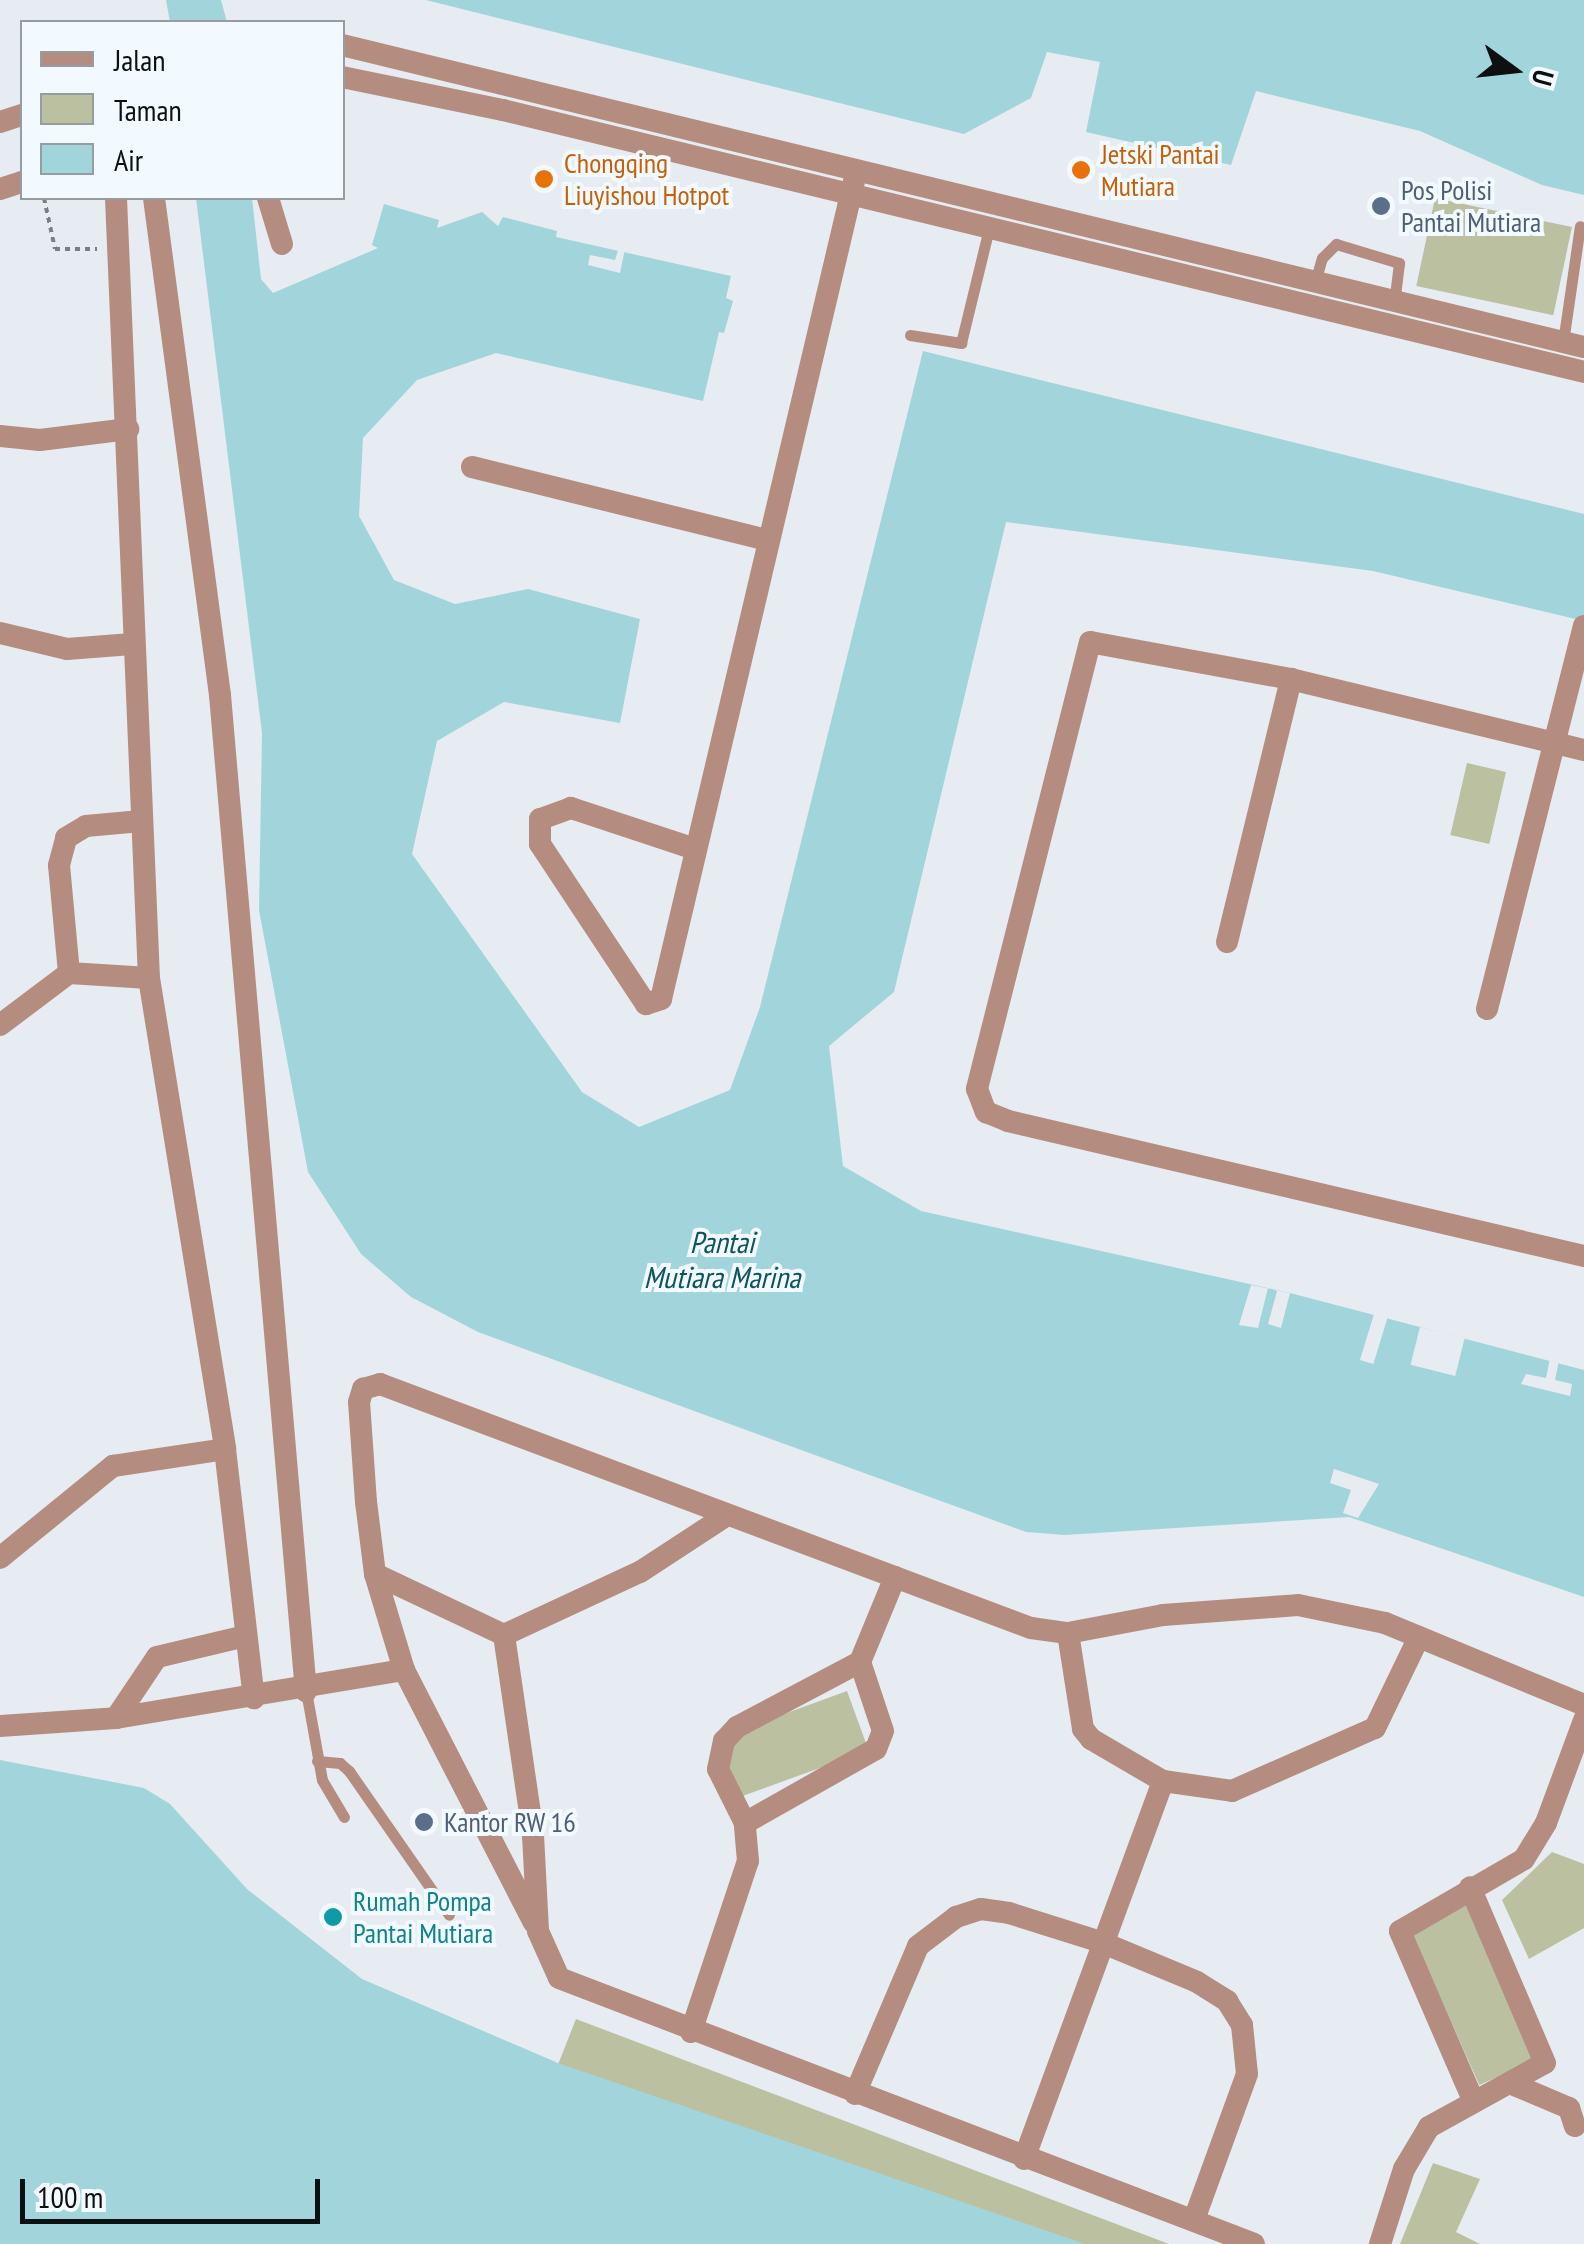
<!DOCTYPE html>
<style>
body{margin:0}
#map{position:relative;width:1584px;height:2244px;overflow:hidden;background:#e6ecf1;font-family:"PT Sans Narrow",sans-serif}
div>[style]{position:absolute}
.green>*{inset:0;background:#bac0a0;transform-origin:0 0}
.water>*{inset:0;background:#a2d5db}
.pier>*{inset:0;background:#e6ecf1;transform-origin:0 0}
.path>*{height:4px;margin-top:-2px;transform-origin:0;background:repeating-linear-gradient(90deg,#7b7f83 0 5px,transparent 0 10px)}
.service>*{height:11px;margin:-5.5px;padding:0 5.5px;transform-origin:5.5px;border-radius:5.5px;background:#b48d80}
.minor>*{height:22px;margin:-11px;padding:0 11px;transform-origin:11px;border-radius:11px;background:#b48d80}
.dots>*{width:28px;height:28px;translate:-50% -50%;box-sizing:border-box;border:5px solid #f3faff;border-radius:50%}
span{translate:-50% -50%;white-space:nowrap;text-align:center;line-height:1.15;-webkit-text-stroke:8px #f3faff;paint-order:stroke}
.food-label{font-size:28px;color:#c56008}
.left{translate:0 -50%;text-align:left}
.service-label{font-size:28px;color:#4e5e75}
.culture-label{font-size:28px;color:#0d838f}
.water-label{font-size:30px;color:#0d555d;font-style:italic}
.legend{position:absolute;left:20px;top:20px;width:325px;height:180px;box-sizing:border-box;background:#f3faff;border:2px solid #979ca0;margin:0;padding:12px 18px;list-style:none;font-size:30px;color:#0d0f11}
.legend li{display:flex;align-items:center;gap:20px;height:50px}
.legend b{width:50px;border:2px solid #979ca0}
.north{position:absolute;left:1464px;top:20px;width:100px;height:100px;-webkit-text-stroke:8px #f3faff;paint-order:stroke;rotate:105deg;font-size:28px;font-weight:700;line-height:40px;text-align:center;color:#0d0f11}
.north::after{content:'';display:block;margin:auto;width:35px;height:45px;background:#0d0f11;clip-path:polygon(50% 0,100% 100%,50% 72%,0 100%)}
.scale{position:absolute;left:20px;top:2179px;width:300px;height:45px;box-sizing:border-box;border:5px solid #0d0f11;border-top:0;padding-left:12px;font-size:30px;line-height:35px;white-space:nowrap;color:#0d0f11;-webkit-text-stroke:8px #f3faff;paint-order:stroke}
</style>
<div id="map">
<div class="green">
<i style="left:1435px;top:198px;width:140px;height:90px;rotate:12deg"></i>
<i style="left:1467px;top:763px;width:40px;height:74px;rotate:13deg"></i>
<i style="left:847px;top:1691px;width:63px;height:140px;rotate:70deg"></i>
<i style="clip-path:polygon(1552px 1852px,1584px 1864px,1584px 1928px,1529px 1959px,1502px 1900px)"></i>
<i style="left:1467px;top:1900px;width:174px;height:64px;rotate:66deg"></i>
<i style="clip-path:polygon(576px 2019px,1169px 2244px,787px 2244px,504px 2201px)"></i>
<i style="clip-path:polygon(1433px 2163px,1480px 2179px,1456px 2232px,1480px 2244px,1400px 2244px)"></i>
</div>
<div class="water">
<i style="clip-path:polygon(166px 0,221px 0,227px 22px,170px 22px)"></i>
<i style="clip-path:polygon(426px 0,1584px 0,1584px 195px,1542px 185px,1420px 131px,1256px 91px,1231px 165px,1086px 132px,1100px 62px,1047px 52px,1031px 98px,964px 134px)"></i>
<i style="clip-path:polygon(196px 198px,252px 198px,261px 279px,273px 293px,378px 248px,372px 245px,384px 204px,439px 220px,437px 228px,482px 212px,498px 226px,503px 217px,557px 231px,556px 237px,731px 276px,726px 298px,733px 301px,724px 333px,719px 332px,703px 401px,496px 353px,417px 380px,363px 438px,359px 516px,394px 580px,455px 604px,528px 589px,640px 619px,620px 723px,504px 702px,437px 741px,412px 854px,582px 1092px,639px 1127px,730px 1090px,760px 1007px,923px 351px,1584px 514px,1584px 621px,1373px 571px,1006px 522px,894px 992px,829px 1046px,843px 1166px,921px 1211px,1290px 1293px,1584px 1370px,1584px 1597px,1349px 1517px,1065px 1535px,1026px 1532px,478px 1332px,411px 1297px,361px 1254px,308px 1172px,259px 910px,262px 733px)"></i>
<i style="clip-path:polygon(0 1760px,144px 1788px,170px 1804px,247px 1889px,362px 1979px,558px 2063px,1085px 2244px,0 2244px)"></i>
</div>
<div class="pier">
<i style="clip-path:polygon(619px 247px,625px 249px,620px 273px,588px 265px,590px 255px,615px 260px)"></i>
<i style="clip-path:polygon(1251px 1285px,1290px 1293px,1281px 1328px,1268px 1324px,1277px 1291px,1268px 1288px,1258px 1328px,1239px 1325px)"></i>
<i style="left:1374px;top:1314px;width:14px;height:48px;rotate:17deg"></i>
<i style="left:1420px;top:1327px;width:46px;height:39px;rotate:14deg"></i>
<i style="clip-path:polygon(1550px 1358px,1559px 1360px,1555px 1380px,1572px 1384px,1570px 1396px,1521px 1384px,1526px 1374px,1546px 1378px)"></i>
<i style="clip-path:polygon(1334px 1469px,1379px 1484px,1358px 1518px,1343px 1513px,1351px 1490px,1330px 1483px)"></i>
</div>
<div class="path">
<i style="left:44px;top:198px;width:52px;rotate:77.8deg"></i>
<i style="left:55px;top:249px;width:42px"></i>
</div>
<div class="service">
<i style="left:1315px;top:282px;width:25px;rotate:-74deg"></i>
<i style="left:1322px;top:258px;width:20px;rotate:-45deg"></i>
<i style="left:1336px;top:244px;width:66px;rotate:16.8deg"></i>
<i style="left:1399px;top:263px;width:38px;rotate:97deg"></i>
<i style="left:910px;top:335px;width:52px;rotate:8.9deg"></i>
<i style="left:961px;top:343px;width:118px;rotate:-76.3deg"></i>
<i style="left:1563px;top:342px;width:117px;rotate:-81.7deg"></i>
<i style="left:306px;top:1691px;width:90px;rotate:79.8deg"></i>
<i style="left:322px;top:1780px;width:43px;rotate:59.3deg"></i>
<i style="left:317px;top:1761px;width:23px;rotate:5deg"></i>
<i style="left:340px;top:1763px;width:12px;rotate:42deg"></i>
<i style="left:349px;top:1771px;width:175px;rotate:55.2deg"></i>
</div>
<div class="minor">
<i style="left:342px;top:45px;width:1278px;rotate:13.67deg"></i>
<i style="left:342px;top:77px;width:164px;rotate:11.6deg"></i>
<i style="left:503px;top:110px;width:1112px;rotate:13.62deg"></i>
<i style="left:0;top:122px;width:23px;rotate:-18deg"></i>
<i style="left:0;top:189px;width:23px;rotate:-18deg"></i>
<i style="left:116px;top:198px;width:781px;rotate:87.58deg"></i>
<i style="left:149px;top:978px;width:477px;rotate:80.8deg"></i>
<i style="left:225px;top:1449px;width:251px;rotate:83.4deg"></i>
<i style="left:154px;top:198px;width:501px;rotate:82.44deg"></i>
<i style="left:220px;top:695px;width:1000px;rotate:85.07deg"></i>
<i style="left:268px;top:198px;width:48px;rotate:73.1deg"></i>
<i style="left:0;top:436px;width:40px;rotate:5.7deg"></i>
<i style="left:40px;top:440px;width:89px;rotate:-7.1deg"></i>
<i style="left:472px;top:467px;width:304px;rotate:13.9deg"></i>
<i style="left:0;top:633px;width:69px;rotate:13.4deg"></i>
<i style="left:67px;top:649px;width:65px;rotate:-4.4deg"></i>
<i style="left:1584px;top:750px;width:301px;rotate:-166.4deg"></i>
<i style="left:1291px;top:679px;width:204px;rotate:-169.6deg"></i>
<i style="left:1090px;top:642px;width:461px;rotate:104.2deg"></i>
<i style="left:977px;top:1089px;width:25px;rotate:69deg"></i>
<i style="left:986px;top:1112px;width:24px;rotate:22deg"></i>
<i style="left:1008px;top:1121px;width:592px;rotate:13.19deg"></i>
<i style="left:695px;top:849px;width:131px;rotate:-161.7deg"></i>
<i style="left:571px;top:808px;width:33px;rotate:160deg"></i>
<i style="left:540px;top:819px;width:25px;rotate:90deg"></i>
<i style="left:540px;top:844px;width:192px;rotate:56.5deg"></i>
<i style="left:646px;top:1004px;width:16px;rotate:-18deg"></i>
<i style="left:661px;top:999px;width:840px;rotate:-76.72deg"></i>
<i style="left:1227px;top:942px;width:271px;rotate:-76.3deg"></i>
<i style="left:69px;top:973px;width:108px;rotate:-95.3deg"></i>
<i style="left:59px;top:865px;width:28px;rotate:-75deg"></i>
<i style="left:66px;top:838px;width:23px;rotate:-31deg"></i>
<i style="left:86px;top:826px;width:55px;rotate:-5.2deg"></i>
<i style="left:1487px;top:1009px;width:395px;rotate:-75.8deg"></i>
<i style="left:0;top:1025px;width:86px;rotate:-37deg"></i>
<i style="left:69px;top:973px;width:80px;rotate:3.6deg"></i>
<i style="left:0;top:1558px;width:146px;rotate:-39.2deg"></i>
<i style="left:113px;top:1466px;width:113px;rotate:-8.6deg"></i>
<i style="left:375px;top:1574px;width:143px;rotate:25.3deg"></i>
<i style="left:504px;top:1635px;width:150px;rotate:-24.9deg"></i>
<i style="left:640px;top:1572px;width:100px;rotate:-33.2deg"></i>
<i style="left:1068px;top:1633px;width:97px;rotate:81.1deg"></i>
<i style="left:1083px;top:1729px;width:13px;rotate:51deg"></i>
<i style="left:1091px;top:1739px;width:83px;rotate:30.3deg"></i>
<i style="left:1163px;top:1781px;width:70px;rotate:8.2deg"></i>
<i style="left:1232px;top:1791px;width:156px;rotate:-23.8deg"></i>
<i style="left:1375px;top:1728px;width:101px;rotate:-64.2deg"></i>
<i style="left:504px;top:1635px;width:202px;rotate:81.7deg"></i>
<i style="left:533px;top:1835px;width:96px;rotate:87deg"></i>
<i style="left:538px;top:1931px;width:51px;rotate:65.9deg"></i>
<i style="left:559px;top:1978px;width:744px;rotate:20.94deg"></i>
<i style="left:404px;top:1670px;width:284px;rotate:62.8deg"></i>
<i style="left:116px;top:1718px;width:73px;rotate:-56.1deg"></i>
<i style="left:157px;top:1657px;width:91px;rotate:-13.3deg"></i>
<i style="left:0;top:1726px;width:116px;rotate:-3.9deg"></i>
<i style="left:116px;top:1718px;width:292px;rotate:-9.5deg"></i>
<i style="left:404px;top:1670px;width:100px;rotate:-106.8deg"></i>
<i style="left:375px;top:1574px;width:73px;rotate:-97.1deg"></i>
<i style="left:366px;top:1502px;width:100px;rotate:-94deg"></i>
<i style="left:359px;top:1402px;width:14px;rotate:-73deg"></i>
<i style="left:363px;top:1389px;width:18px;rotate:-16deg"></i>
<i style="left:380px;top:1384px;width:695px;rotate:20.55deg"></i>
<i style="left:1031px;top:1628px;width:37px;rotate:8deg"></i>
<i style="left:1068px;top:1633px;width:97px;rotate:-10.7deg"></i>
<i style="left:1163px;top:1615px;width:135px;rotate:-4.2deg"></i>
<i style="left:1298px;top:1605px;width:89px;rotate:11.7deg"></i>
<i style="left:1385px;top:1623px;width:215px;rotate:22.4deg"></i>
<i style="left:745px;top:1823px;width:150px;rotate:-29.5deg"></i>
<i style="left:876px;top:1749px;width:19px;rotate:-69deg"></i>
<i style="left:883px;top:1731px;width:73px;rotate:-108.4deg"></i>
<i style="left:860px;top:1662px;width:92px;rotate:-67.6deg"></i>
<i style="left:691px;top:2032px;width:180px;rotate:-71.6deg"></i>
<i style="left:748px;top:1861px;width:38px;rotate:-95deg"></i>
<i style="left:745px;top:1823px;width:60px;rotate:-116.6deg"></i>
<i style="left:718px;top:1769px;width:29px;rotate:-78deg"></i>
<i style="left:724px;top:1741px;width:19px;rotate:-47deg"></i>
<i style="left:737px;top:1727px;width:139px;rotate:-27.9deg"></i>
<i style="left:1512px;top:2084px;width:62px;rotate:22.8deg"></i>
<i style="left:1569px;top:2108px;width:19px;rotate:72deg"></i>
<i style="left:855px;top:2094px;width:161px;rotate:-66.9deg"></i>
<i style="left:918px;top:1946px;width:48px;rotate:-37.3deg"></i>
<i style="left:956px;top:1917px;width:26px;rotate:-18deg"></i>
<i style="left:981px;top:1909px;width:28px;rotate:8deg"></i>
<i style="left:1009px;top:1913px;width:96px;rotate:17.5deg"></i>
<i style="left:1101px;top:1942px;width:104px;rotate:22.6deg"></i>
<i style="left:1197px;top:1982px;width:36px;rotate:32deg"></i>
<i style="left:1227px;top:2001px;width:28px;rotate:58deg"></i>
<i style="left:1242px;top:2025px;width:49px;rotate:84.2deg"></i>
<i style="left:1247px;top:2074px;width:155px;rotate:110deg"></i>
<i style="left:1473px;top:2100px;width:184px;rotate:-113.4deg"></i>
<i style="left:1400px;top:1931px;width:143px;rotate:-30.1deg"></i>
<i style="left:1524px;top:1859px;width:42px;rotate:-58.6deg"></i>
<i style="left:1546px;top:1823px;width:110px;rotate:-69.7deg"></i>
<i style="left:1024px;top:2159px;width:403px;rotate:-69.8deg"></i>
<i style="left:1380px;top:2244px;width:79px;rotate:-72.3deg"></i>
<i style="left:1404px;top:2169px;width:49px;rotate:-59.2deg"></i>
<i style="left:1429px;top:2127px;width:132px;rotate:-28.9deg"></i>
<i style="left:1545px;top:2063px;width:191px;rotate:-113.1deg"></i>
</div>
<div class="dots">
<i style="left:1081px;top:170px;background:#e8710a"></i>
<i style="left:544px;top:179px;background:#e8710a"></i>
<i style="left:1381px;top:206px;background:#5c6f8a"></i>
<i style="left:424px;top:1822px;background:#5c6f8a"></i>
<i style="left:333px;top:1917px;background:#0f9aa8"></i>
</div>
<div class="food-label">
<span class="left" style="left:1101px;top:170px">Jetski Pantai<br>Mutiara</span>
<span class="left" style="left:564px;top:179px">Chongqing<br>Liuyishou Hotpot</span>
</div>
<div class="service-label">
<span class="left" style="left:1401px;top:206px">Pos Polisi<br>Pantai Mutiara</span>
<span class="left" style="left:444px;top:1822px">Kantor RW 16</span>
</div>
<div class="culture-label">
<span class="left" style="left:353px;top:1917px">Rumah Pompa<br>Pantai Mutiara</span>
</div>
<div class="water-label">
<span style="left:722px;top:1259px">Pantai<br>Mutiara Marina</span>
</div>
<ul class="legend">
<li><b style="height:12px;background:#b48d80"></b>Jalan</li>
<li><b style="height:28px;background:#bac0a0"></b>Taman</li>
<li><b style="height:28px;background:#a2d5db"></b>Air</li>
</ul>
<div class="north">U</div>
<div class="scale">100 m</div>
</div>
